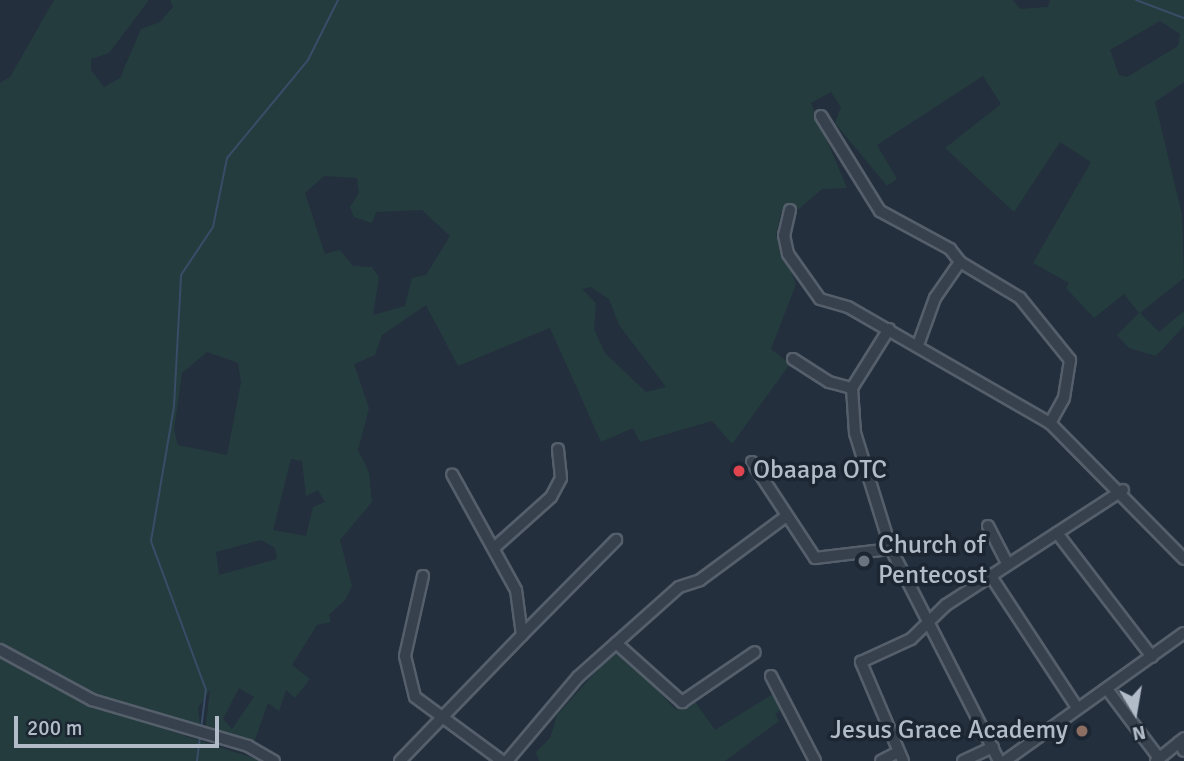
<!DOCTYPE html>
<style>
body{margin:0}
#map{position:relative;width:1184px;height:761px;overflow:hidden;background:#232f3d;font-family:Signika,sans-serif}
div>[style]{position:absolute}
.green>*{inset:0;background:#253c3e}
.stream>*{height:2px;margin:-1px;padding:0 1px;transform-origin:1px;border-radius:1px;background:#384d67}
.roads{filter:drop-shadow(2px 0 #555f6b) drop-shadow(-2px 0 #555f6b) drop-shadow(0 2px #555f6b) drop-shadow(0 -2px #555f6b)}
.minor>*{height:10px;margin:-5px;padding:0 5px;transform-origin:5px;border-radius:5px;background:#37414d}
.dots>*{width:19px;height:19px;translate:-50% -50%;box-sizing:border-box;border:4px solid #1c2632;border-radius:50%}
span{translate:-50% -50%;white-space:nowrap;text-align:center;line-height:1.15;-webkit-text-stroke:7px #1c2632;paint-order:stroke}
.poi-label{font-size:26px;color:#b2bcc8}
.left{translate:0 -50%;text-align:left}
.right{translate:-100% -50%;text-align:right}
.north{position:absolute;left:1100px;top:677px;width:70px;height:70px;-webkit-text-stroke:5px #1c2632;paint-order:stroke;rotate:169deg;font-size:19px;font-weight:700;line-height:28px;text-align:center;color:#b2bcc8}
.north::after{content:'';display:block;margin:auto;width:24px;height:32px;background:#b2bcc8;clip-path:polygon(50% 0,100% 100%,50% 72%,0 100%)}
.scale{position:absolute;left:14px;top:716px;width:205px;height:32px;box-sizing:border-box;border:4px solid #b2bcc8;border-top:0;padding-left:9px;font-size:21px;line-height:24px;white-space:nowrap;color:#b2bcc8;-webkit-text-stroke:5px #1c2632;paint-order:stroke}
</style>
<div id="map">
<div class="green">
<i style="clip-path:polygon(evenodd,54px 0,149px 0,109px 53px,91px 59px,91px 70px,104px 87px,120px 78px,141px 29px,160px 22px,173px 7px,170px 0,1013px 0,1020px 9px,1048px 7px,1050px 0,1184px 0,1184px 82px,1155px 102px,1182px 215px,1184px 278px,1140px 313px,1159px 332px,1184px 311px,1184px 326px,1156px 356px,1129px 348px,1117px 335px,1139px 313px,1124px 294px,1094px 318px,1066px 288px,1069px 283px,1033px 263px,1091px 162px,1060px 142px,1014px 212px,945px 148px,1001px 104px,983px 76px,877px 145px,897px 179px,887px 186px,835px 123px,841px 107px,831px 92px,811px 103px,847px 188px,822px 189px,799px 209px,781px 212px,776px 235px,796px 284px,771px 349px,790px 364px,732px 444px,712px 421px,640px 442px,633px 428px,601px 442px,550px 328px,458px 366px,426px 305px,382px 335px,375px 355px,354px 364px,369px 408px,358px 450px,369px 472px,372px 502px,340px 540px,352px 586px,345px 600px,329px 615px,331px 622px,317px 625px,292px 665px,310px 679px,295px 698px,286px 690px,279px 711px,268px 703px,253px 745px,205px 732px,210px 690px,198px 708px,200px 724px,193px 728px,139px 713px,50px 676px,0 643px,0 83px,10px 77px,54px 0,1160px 21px,1180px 34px,1178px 46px,1127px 77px,1119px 75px,1110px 50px,1160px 21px,54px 0,324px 176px,357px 178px,359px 193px,350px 207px,354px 217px,372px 223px,376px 212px,422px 210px,450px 236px,426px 275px,412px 278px,405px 306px,373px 315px,379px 277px,372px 267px,353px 266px,340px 250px,325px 254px,305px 193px,324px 176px,54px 0,591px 287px,609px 299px,619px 325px,666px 387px,646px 392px,605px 353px,594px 329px,596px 303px,582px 289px,591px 287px,54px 0,207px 352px,238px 363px,241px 382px,227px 455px,178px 445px,174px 430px,182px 373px,207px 352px,54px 0,291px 459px,302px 461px,306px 496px,318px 490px,325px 502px,313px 507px,306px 536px,273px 530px,291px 459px,54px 0,261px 540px,275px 548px,277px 559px,219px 575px,216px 552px,261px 540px,54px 0,239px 688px,254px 697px,232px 729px,223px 719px,239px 688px)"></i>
<i style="clip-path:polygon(617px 648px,676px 710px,693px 699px,715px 730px,773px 694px,783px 708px,775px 714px,779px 721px,725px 761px,539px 761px,536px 752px,550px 738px,557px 715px)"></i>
<i style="clip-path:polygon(0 654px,51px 686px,127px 717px,262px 761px,0 761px)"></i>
</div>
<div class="stream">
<i style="left:1136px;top:0;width:51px;rotate:20.6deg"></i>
<i style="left:201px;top:729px;width:39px;rotate:-83deg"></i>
<i style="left:206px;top:690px;width:159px;rotate:-110.3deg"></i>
<i style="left:151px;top:541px;width:137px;rotate:-80.3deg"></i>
<i style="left:174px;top:406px;width:131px;rotate:-86.9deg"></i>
<i style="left:181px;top:275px;width:58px;rotate:-56.3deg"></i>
<i style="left:213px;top:227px;width:70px;rotate:-78.5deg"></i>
<i style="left:227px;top:158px;width:127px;rotate:-50.4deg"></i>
<i style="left:308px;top:60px;width:67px;rotate:-63.4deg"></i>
<i style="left:197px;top:761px;width:23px;rotate:-83deg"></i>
</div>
<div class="roads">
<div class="minor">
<i style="left:821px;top:116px;width:112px;rotate:58.2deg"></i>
<i style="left:880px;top:211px;width:80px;rotate:28.5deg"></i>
<i style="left:950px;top:249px;width:16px;rotate:52deg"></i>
<i style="left:960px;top:262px;width:44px;rotate:124.8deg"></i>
<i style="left:935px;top:298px;width:50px;rotate:109.9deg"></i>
<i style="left:790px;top:210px;width:26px;rotate:103deg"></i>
<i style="left:784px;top:235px;width:19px;rotate:78deg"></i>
<i style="left:788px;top:254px;width:55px;rotate:54.6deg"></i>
<i style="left:820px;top:299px;width:29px;rotate:16deg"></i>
<i style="left:848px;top:307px;width:233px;rotate:29.9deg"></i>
<i style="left:1050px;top:423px;width:191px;rotate:45.4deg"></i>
<i style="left:960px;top:262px;width:70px;rotate:31deg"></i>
<i style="left:1020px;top:298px;width:80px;rotate:51.1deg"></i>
<i style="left:1070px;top:360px;width:38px;rotate:99deg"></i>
<i style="left:1064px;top:398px;width:29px;rotate:119deg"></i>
<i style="left:889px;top:329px;width:70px;rotate:122.1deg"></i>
<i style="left:852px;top:388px;width:45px;rotate:86.2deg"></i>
<i style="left:855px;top:433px;width:121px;rotate:72.8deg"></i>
<i style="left:891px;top:549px;width:238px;rotate:63deg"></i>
<i style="left:793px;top:359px;width:43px;rotate:32.6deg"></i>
<i style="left:829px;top:382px;width:24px;rotate:15deg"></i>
<i style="left:752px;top:462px;width:115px;rotate:56.7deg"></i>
<i style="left:815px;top:558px;width:77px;rotate:-6.8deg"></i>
<i style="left:988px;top:526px;width:42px;rotate:62.8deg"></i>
<i style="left:1057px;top:533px;width:156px;rotate:52.5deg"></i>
<i style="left:494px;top:548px;width:76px;rotate:-41.8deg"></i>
<i style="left:551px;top:497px;width:21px;rotate:-62deg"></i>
<i style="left:561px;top:478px;width:29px;rotate:-96deg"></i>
<i style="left:990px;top:575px;width:157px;rotate:56.7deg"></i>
<i style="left:423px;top:576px;width:82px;rotate:102.7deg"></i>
<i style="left:405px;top:656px;width:42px;rotate:76.3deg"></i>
<i style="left:415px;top:697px;width:108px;rotate:36.3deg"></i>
<i style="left:522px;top:635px;width:134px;rotate:-45.3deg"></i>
<i style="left:616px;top:643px;width:89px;rotate:41.8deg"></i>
<i style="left:682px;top:702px;width:88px;rotate:-34.4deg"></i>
<i style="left:0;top:650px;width:105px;rotate:28.5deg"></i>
<i style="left:92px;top:700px;width:163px;rotate:16.4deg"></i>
<i style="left:248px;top:746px;width:30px;rotate:30deg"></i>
<i style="left:771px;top:676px;width:96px;rotate:62.6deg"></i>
<i style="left:1107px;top:689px;width:86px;rotate:53deg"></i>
<i style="left:1179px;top:742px;width:10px;rotate:61deg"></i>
<i style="left:400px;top:761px;width:175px;rotate:-45.9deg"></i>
<i style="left:522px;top:635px;width:45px;rotate:-97.6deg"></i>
<i style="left:516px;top:590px;width:132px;rotate:-118.9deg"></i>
<i style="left:507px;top:761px;width:110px;rotate:-49.8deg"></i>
<i style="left:578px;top:677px;width:135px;rotate:-41.7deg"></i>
<i style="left:679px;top:587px;width:22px;rotate:-18deg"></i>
<i style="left:700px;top:580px;width:106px;rotate:-36.5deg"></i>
<i style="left:881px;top:761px;width:19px;rotate:-28deg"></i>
<i style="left:903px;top:761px;width:108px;rotate:-113deg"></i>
<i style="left:861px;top:662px;width:55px;rotate:-24.7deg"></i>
<i style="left:911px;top:639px;width:49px;rotate:-44.2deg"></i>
<i style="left:946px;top:605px;width:211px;rotate:-33deg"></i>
<i style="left:963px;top:761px;width:33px;rotate:-25deg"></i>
<i style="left:1005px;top:761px;width:220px;rotate:-35.6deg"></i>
<i style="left:1156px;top:761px;width:36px;rotate:-39deg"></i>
</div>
</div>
<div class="dots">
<i style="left:739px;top:471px;background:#e0444e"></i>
<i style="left:864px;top:561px;background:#6b7280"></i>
<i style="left:1082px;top:731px;background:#8d6e63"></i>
</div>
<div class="poi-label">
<span class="left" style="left:753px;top:471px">Obaapa OTC</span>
<span class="left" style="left:878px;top:561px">Church of<br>Pentecost</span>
<span class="right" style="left:1068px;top:731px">Jesus Grace Academy</span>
</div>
<div class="north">N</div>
<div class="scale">200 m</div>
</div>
